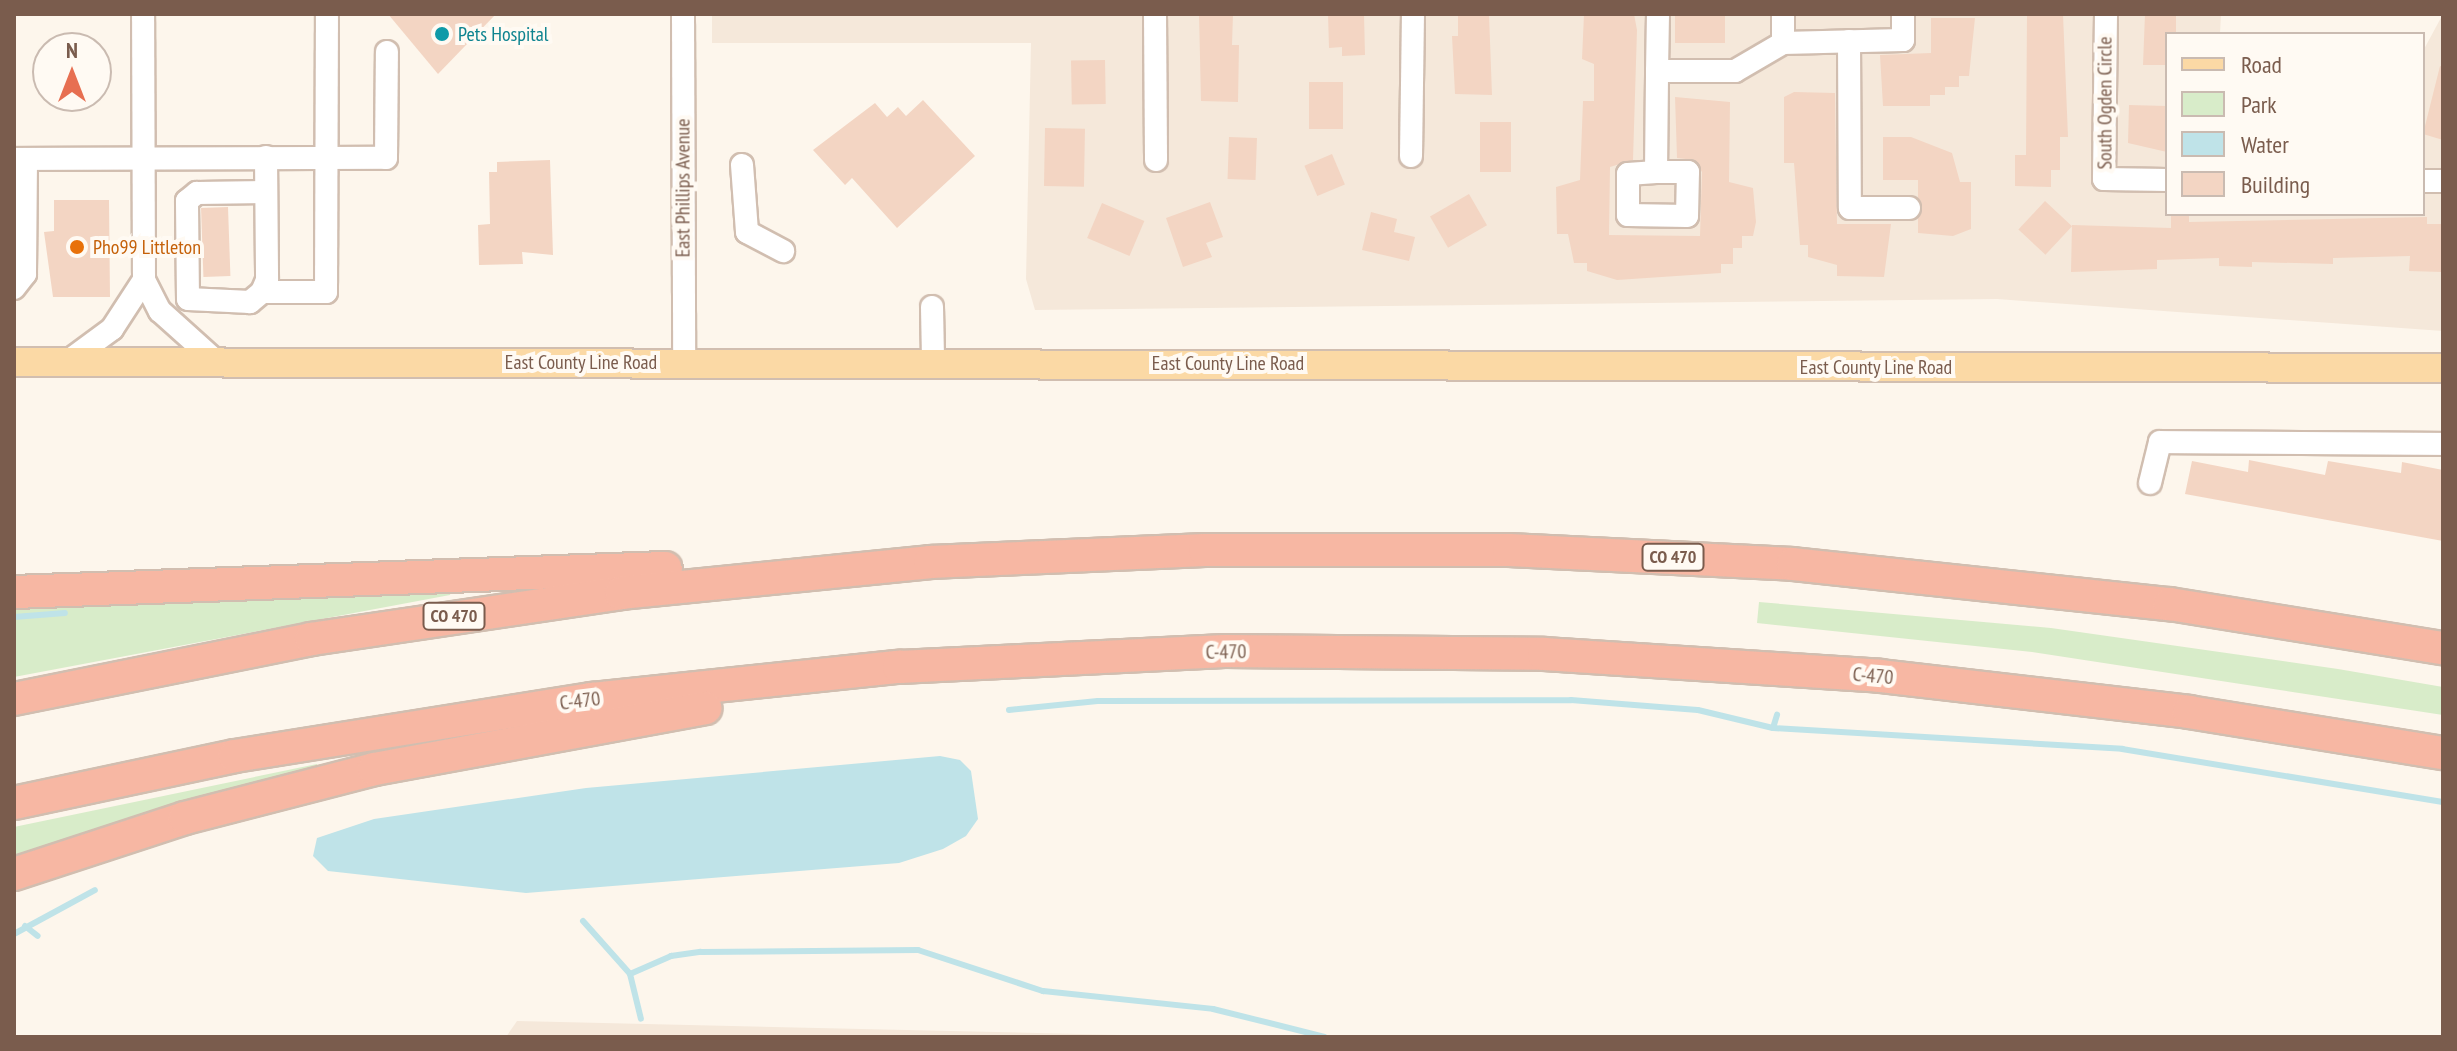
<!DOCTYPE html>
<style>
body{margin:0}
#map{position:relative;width:2457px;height:1051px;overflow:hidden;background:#fdf6ec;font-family:"PT Sans Narrow",sans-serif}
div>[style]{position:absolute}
.residential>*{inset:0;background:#f5e8da}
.green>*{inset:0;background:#d8ecc9}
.water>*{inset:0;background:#bfe3e8}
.stream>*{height:6px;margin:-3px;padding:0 3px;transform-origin:3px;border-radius:3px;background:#bfe3e8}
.building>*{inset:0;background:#f3d5c3;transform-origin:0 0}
.roads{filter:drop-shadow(2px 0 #d1beb0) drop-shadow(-2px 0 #d1beb0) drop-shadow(0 2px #d1beb0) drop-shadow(0 -2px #d1beb0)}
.minor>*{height:22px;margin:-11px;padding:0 11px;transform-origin:11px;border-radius:11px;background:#fff}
.major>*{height:28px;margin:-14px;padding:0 14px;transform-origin:14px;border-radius:14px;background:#fbd9a5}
.highway>*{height:32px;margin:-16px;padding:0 16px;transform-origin:16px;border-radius:16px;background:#f7b7a3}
.dots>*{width:22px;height:22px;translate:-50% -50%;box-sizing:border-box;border:4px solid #fffaf3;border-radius:50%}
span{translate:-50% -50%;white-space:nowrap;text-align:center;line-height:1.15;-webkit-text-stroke:8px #fffaf3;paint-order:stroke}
.shield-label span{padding:2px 6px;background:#fffaf3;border:2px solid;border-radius:6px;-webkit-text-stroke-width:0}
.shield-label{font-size:18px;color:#7a5c4d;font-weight:700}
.culture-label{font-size:20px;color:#0d838f}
.left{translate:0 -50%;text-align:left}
.street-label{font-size:20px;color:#7a5c4d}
.food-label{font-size:20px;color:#c56008}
.frame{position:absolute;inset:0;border:16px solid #7a5c4d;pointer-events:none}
.legend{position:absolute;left:2165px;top:32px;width:260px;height:184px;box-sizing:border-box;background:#fffaf3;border:2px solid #cabbb1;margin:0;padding:10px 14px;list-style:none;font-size:24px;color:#7a5c4d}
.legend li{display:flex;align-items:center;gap:16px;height:40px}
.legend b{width:40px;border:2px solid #cabbb1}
.north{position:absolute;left:32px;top:32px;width:80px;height:80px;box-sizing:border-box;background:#fffaf3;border:2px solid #cabbb1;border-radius:50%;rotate:0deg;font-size:22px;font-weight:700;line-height:32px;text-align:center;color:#7a5c4d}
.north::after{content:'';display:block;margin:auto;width:28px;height:36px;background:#e76f51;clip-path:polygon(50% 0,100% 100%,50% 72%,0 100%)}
</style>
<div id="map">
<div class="residential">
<i style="clip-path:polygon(712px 14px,2221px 14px,2220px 34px,2167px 34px,2167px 214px,2423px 214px,2423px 51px,2443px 14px,2443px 331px,1997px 299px,1035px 310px,1026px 279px,1031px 43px,712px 43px)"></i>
<i style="clip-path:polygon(517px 1021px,1208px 1037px,506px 1037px)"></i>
</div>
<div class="green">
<i style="clip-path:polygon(451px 591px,450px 595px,14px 677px,14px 608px)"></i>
<i style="clip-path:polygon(1759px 602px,2051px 628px,2338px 669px,2443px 687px,2443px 715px,2032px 652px,1757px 623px)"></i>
<i style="clip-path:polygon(317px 764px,318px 770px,14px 860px,14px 827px)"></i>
</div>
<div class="water">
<i style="clip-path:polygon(940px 756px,960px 760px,971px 771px,978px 819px,966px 836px,943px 849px,899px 863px,526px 893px,328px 871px,313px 856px,317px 838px,374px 819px,586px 788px)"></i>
</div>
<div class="stream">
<i style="left:14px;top:617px;width:51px;rotate:-4.5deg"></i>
<i style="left:1009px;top:710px;width:89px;rotate:-5.8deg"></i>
<i style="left:1098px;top:701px;width:473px;rotate:-0.1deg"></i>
<i style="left:1571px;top:700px;width:127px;rotate:4.5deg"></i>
<i style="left:1698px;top:710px;width:77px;rotate:13.5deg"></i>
<i style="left:1773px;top:728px;width:350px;rotate:3.4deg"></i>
<i style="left:2122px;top:749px;width:325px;rotate:9.4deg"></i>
<i style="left:1773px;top:728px;width:14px;rotate:-73deg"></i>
<i style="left:583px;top:921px;width:71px;rotate:48.4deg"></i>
<i style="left:630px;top:974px;width:46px;rotate:76.3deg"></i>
<i style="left:25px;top:926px;width:16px;rotate:38deg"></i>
<i style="left:14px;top:934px;width:92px;rotate:-28.5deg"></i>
<i style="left:630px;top:974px;width:45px;rotate:-23.7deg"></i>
<i style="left:671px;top:956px;width:30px;rotate:-8deg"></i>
<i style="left:701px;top:952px;width:217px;rotate:-0.5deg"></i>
<i style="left:918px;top:950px;width:132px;rotate:18.2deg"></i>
<i style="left:1043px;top:991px;width:171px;rotate:6deg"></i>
<i style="left:1213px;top:1009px;width:115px;rotate:14deg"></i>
</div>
<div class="building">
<i style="clip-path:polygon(388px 14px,496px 14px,438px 74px)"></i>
<i style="clip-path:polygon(1199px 14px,1233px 14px,1232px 45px,1239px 45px,1238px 102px,1201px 101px)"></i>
<i style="clip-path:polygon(1328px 14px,1364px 14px,1365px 55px,1342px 56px,1342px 47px,1329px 48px)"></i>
<i style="clip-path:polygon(1458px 14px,1489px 14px,1492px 95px,1455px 94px,1452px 36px,1458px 36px)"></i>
<i style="clip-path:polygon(1584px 14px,1634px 14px,1637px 30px,1633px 160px,1610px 167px,1609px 235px,1700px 236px,1702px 172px,1694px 160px,1677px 158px,1675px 97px,1730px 102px,1729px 182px,1753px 188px,1756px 222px,1753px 236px,1742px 236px,1742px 248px,1733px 248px,1733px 264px,1721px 264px,1721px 273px,1617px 280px,1587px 271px,1587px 263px,1574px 263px,1568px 234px,1557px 234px,1556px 187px,1580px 180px,1583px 101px,1594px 101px,1594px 64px,1582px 59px)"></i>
<i style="left:1675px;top:14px;width:50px;height:29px"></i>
<i style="clip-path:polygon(2027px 14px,2063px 14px,2068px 137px,2060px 137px,2060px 170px,2051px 170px,2051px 187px,2015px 186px,2015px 155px,2026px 155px)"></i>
<i style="clip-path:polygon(2145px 14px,2176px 14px,2176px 34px,2167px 34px,2167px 65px,2143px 65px)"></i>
<i style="clip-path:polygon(1931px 18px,1975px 18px,1969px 76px,1959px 76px,1959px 87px,1945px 87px,1945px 95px,1930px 95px,1930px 106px,1883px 106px,1880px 55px,1931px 53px)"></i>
<i style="left:1105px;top:60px;width:44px;height:34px;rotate:89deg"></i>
<i style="clip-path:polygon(2440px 66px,2443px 67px,2443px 140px,2423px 134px)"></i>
<i style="left:1309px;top:82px;width:34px;height:47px"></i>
<i style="clip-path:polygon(1794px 92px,1835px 93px,1837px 224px,1891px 224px,1884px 277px,1837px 276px,1837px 265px,1808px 257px,1808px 245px,1800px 245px,1794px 163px,1784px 163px,1784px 97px)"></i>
<i style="clip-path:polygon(923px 100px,975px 156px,897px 228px,852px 178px,845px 185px,813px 150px,875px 103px,887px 117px,898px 107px,906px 116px)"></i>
<i style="clip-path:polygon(2129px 105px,2167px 106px,2167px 152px,2128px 143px)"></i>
<i style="left:1511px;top:122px;width:50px;height:31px;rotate:90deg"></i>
<i style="left:1045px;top:128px;width:40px;height:58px;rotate:1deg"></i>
<i style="left:1229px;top:137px;width:28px;height:42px;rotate:2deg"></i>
<i style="clip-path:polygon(1883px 137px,1911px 137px,1952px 153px,1960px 182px,1971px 182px,1971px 229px,1953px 236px,1918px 233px,1918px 180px,1883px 180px)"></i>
<i style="left:1332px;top:154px;width:33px;height:30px;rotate:67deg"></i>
<i style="clip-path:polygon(550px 160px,553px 255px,522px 252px,523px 264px,479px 265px,478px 225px,490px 224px,489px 172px,497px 172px,497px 162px)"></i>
<i style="left:1469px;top:194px;width:36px;height:45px;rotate:60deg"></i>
<i style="clip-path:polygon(54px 200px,109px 200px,110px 297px,53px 297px,44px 232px,54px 231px)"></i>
<i style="left:2045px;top:201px;width:37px;height:39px;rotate:43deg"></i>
<i style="clip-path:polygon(1210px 202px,1223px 237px,1206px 243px,1212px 257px,1183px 267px,1166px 218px)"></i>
<i style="left:1102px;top:203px;width:46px;height:38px;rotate:23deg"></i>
<i style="left:228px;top:207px;width:69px;height:27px;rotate:88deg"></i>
<i style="clip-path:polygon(1371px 212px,1397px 219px,1394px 232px,1415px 237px,1409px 261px,1362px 250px)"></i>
<i style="clip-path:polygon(2171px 214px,2189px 214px,2189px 222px,2427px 217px,2427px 224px,2443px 224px,2442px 272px,2409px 271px,2410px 256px,2333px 258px,2333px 264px,2252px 262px,2252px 267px,2219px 266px,2219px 258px,2157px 260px,2157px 269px,2071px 272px,2072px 225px,2171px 228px)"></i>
<i style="clip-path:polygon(2249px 460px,2325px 475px,2328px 461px,2401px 473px,2402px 462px,2443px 470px,2443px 541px,2185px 494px,2192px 461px,2248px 472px)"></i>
</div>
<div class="roads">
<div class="minor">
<i style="left:683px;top:14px;width:347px;rotate:89.8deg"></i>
<i style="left:1155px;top:14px;width:146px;rotate:89.6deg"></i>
<i style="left:1658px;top:14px;width:57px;rotate:91deg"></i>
<i style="left:1657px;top:71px;width:78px"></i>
<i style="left:1735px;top:71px;width:56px;rotate:-30.3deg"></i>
<i style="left:1783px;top:43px;width:120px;rotate:-1.4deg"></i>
<i style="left:1903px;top:40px;width:26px;rotate:-90deg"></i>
<i style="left:2106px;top:14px;width:165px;rotate:90.7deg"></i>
<i style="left:2104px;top:179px;width:63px;rotate:0.9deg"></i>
<i style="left:1849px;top:41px;width:167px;rotate:89.7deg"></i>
<i style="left:1850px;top:208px;width:59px"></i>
<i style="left:1783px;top:43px;width:29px;rotate:-90deg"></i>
<i style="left:1411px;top:156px;width:142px;rotate:-89.2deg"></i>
<i style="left:266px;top:157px;width:123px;rotate:89.5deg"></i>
<i style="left:267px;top:280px;width:13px;rotate:113deg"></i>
<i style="left:262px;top:292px;width:16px;rotate:140deg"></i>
<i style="left:250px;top:302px;width:62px;rotate:-177.2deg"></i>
<i style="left:188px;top:299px;width:98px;rotate:-90.6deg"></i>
<i style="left:187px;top:201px;width:13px;rotate:-39deg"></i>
<i style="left:197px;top:193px;width:69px;rotate:-0.8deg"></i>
<i style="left:14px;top:159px;width:372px;rotate:-0.2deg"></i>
<i style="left:386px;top:158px;width:106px;rotate:-89.5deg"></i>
<i style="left:742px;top:165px;width:67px;rotate:85.7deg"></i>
<i style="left:747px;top:232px;width:41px;rotate:27.8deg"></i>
<i style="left:1656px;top:172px;width:28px;rotate:176deg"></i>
<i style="left:1628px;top:174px;width:41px;rotate:90deg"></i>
<i style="left:1628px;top:215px;width:59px;rotate:1deg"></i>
<i style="left:1687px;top:216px;width:44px;rotate:-88.7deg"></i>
<i style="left:1688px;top:172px;width:32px;rotate:180deg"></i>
<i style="left:1656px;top:172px;width:101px;rotate:-89.4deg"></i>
<i style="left:2423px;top:181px;width:20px"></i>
<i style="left:144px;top:280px;width:35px;rotate:63deg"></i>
<i style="left:160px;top:311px;width:78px;rotate:41.9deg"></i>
<i style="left:14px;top:288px;width:18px;rotate:-52deg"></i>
<i style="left:25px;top:274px;width:115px;rotate:-89.5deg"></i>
<i style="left:262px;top:292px;width:64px"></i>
<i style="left:326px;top:292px;width:278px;rotate:-89.8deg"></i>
<i style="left:932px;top:307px;width:54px;rotate:88.9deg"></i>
<i style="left:67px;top:362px;width:56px;rotate:-36.3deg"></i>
<i style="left:112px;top:329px;width:59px;rotate:-56.9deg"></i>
<i style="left:144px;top:280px;width:266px;rotate:-90.2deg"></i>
<i style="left:2150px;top:483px;width:42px;rotate:-76.3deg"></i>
<i style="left:2160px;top:442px;width:283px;rotate:0.4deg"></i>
</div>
<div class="major">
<i style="left:14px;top:362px;width:2429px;rotate:0.14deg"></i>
</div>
<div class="highway">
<i style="left:14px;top:592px;width:652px;rotate:-2.11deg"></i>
<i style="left:14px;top:699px;width:303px;rotate:-11.4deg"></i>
<i style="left:311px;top:639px;width:313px;rotate:-8.4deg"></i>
<i style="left:621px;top:593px;width:311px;rotate:-5.7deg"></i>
<i style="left:930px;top:562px;width:275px;rotate:-2.5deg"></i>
<i style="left:1205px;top:550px;width:304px"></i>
<i style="left:1509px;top:550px;width:284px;rotate:2.8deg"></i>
<i style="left:1793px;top:564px;width:379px;rotate:6.1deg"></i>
<i style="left:2170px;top:604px;width:277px;rotate:9.2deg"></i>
<i style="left:14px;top:803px;width:226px;rotate:-12deg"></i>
<i style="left:235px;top:756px;width:362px;rotate:-9.1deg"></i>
<i style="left:592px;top:699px;width:309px;rotate:-6deg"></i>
<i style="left:899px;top:667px;width:326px;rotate:-2.8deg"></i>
<i style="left:1225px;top:651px;width:319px;rotate:0.5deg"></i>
<i style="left:1544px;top:654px;width:337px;rotate:3.7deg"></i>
<i style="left:1880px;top:676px;width:311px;rotate:6.6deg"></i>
<i style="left:2189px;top:712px;width:257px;rotate:9.2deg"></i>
<i style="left:14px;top:874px;width:180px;rotate:-18.1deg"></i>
<i style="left:185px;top:818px;width:195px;rotate:-14.5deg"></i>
<i style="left:374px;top:769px;width:337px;rotate:-10.4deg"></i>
</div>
</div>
<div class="dots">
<i style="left:442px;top:34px;background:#0f9aa8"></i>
<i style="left:77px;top:247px;background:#e8710a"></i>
</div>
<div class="shield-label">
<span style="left:1673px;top:557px">CO 470</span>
<span style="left:454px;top:616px">CO 470</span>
</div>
<div class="culture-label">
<span class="left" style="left:458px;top:34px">Pets Hospital</span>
</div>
<div class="street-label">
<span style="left:2105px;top:103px;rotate:-90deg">South Ogden Circle</span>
<span style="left:683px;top:188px;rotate:-90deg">East Phillips Avenue</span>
<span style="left:581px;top:362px">East County Line Road</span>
<span style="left:1228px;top:363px">East County Line Road</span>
<span style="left:1876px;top:367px">East County Line Road</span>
<span style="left:1226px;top:652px;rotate:-1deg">C-470</span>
<span style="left:1873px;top:676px;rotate:5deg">C-470</span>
<span style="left:580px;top:701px;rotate:-7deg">C-470</span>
</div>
<div class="food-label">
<span class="left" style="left:93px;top:247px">Pho99 Littleton</span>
</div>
<div class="frame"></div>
<ul class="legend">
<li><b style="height:10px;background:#fbd9a5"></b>Road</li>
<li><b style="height:22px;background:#d8ecc9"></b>Park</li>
<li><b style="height:22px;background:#bfe3e8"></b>Water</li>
<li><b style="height:22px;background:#f3d5c3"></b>Building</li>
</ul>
<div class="north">N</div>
</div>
